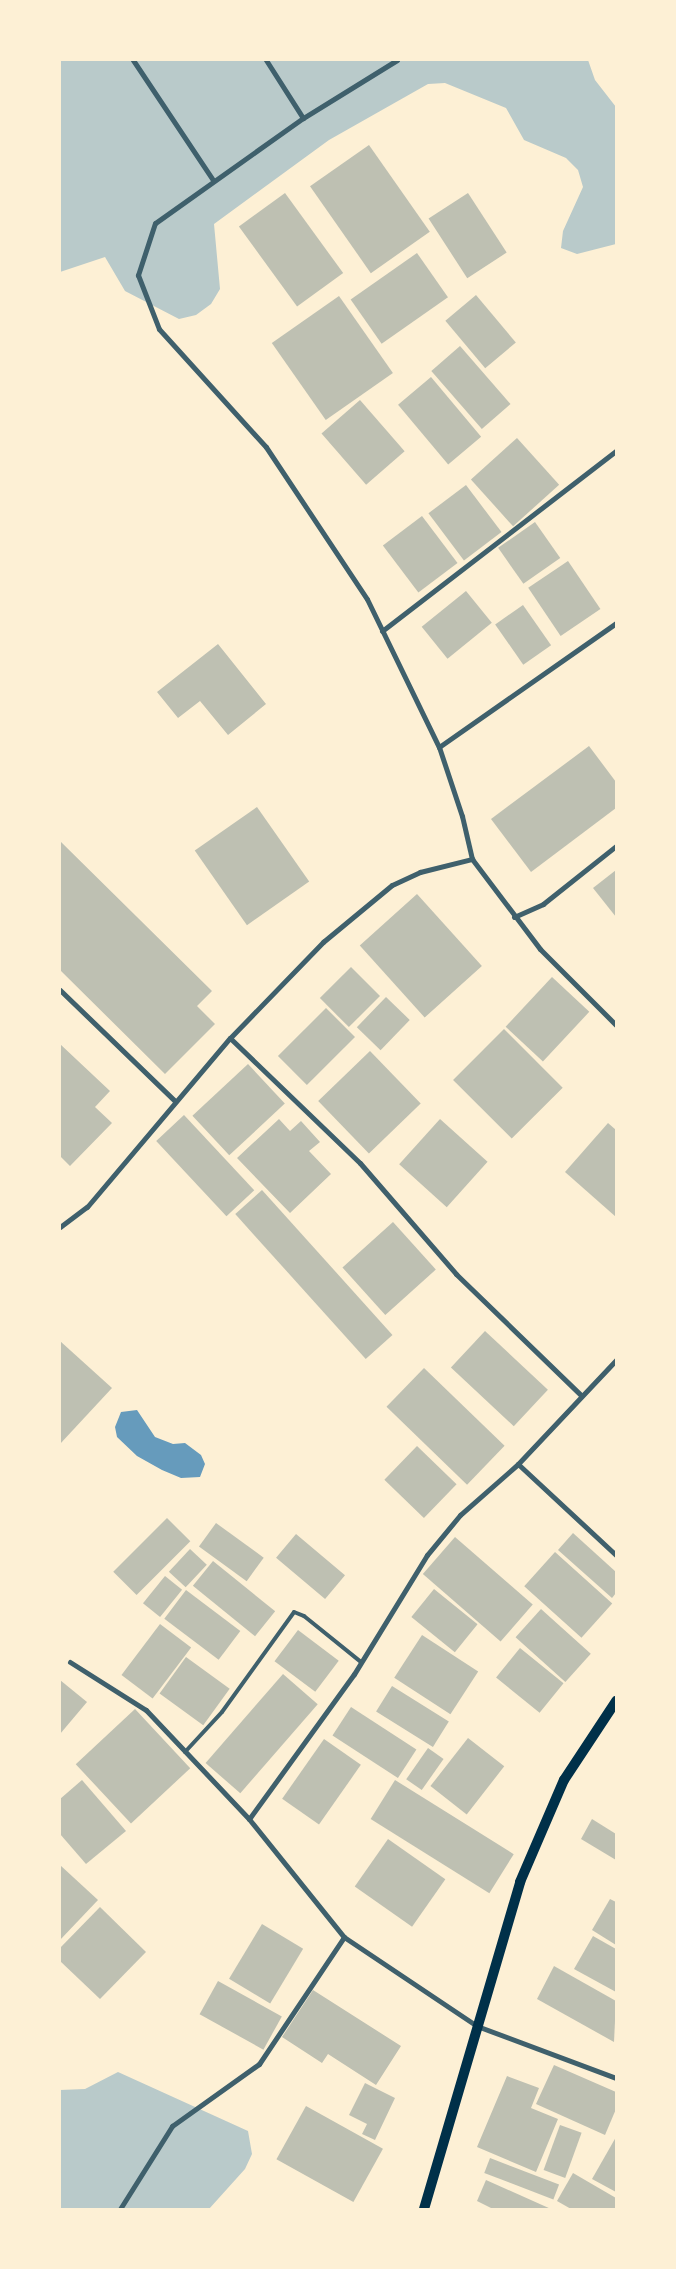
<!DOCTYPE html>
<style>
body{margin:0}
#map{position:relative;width:676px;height:2269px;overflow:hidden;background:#fdf0d5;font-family:Helvetica,sans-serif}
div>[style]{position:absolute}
.green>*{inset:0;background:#b9caca}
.water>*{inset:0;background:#669bbc}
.building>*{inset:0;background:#bec0b2;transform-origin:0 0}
.service>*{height:4px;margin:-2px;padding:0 2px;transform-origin:2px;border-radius:2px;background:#3f606c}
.minor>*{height:5px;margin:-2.5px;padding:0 2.5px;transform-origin:2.5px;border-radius:2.5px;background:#3f606c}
.secondary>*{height:10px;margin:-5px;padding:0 5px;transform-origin:5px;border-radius:5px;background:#003049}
span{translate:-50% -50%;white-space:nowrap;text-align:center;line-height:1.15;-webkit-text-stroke:4.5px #fdf0d5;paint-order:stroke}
.frame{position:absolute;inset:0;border:61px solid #fdf0d5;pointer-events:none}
</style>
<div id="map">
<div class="green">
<i style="clip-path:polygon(60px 60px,588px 60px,595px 80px,616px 107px,616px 244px,577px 254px,561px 248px,563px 231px,583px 187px,578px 170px,566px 158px,524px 140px,506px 108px,445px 83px,428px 84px,329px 140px,214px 224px,220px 289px,211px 304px,196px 315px,179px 319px,125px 291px,105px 257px,60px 272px)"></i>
<i style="clip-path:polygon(118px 2072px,248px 2131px,252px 2154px,245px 2169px,209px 2209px,60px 2209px,60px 2090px,85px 2089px)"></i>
</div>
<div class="water">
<i style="clip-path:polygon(137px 1410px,155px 1437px,173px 1444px,185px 1443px,201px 1455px,205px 1464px,200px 1477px,181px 1478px,162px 1470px,137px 1456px,117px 1437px,115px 1427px,121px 1412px)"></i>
</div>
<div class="building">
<i style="left:369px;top:145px;width:106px;height:72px;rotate:55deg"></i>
<i style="left:285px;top:193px;width:99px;height:57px;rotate:54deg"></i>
<i style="left:468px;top:193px;width:71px;height:47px;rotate:57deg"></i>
<i style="left:417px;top:253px;width:54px;height:81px;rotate:55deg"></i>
<i style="left:476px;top:295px;width:62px;height:40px;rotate:50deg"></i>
<i style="left:339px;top:296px;width:94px;height:82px;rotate:55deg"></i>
<i style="left:460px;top:346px;width:77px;height:38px;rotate:49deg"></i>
<i style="left:431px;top:377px;width:78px;height:43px;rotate:50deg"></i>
<i style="left:360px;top:400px;width:68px;height:51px;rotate:49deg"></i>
<i style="left:517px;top:438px;width:63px;height:62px;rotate:48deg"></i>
<i style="left:466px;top:485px;width:59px;height:47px;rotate:53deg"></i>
<i style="left:422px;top:516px;width:59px;height:49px;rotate:53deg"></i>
<i style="left:535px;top:522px;width:44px;height:45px;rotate:55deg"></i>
<i style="left:568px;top:561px;width:58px;height:48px;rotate:56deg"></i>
<i style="left:466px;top:591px;width:41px;height:57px;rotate:51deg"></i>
<i style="left:523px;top:605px;width:49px;height:34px;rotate:55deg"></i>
<i style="clip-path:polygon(218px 644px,266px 704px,228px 735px,200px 701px,178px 718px,157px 692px)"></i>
<i style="clip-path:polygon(589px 746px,616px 782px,616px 808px,531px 872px,491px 819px)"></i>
<i style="left:257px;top:807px;width:91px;height:76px;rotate:55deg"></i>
<i style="clip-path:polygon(60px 841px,212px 991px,197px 1006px,215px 1024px,165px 1074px,60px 970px)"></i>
<i style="clip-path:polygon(616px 870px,616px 917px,593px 888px)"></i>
<i style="left:417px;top:894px;width:97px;height:77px;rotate:48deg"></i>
<i style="left:351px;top:967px;width:41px;height:44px;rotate:45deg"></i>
<i style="left:552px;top:977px;width:51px;height:68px;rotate:43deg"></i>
<i style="left:386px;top:997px;width:33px;height:42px;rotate:44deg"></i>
<i style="left:326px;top:1008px;width:41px;height:68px;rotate:45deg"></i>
<i style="left:504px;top:1029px;width:83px;height:72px;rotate:45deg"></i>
<i style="clip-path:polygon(60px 1044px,110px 1091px,95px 1107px,112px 1123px,70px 1166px,60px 1156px)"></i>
<i style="left:370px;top:1051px;width:73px;height:72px;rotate:46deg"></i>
<i style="left:248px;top:1064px;width:54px;height:76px;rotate:47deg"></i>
<i style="left:184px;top:1115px;width:103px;height:38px;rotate:47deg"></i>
<i style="clip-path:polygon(279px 1119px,290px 1131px,301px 1121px,320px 1142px,309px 1151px,331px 1174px,290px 1213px,237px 1158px)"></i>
<i style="left:440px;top:1119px;width:64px;height:61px;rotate:42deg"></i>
<i style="clip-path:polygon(608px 1123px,616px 1130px,616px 1217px,565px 1172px)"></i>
<i style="left:262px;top:1190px;width:195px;height:36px;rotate:48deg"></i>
<i style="left:393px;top:1222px;width:64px;height:68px;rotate:48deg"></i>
<i style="left:485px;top:1331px;width:86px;height:50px;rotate:43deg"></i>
<i style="clip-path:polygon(60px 1341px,112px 1388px,60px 1444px)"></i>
<i style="left:424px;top:1368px;width:112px;height:54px;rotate:44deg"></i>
<i style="left:417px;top:1446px;width:55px;height:47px;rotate:44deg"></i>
<i style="left:167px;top:1518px;width:33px;height:76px;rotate:45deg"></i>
<i style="left:216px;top:1523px;width:59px;height:29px;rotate:36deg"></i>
<i style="clip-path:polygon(573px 1533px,616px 1572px,616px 1593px,612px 1598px,558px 1550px)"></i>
<i style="left:296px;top:1534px;width:64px;height:31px;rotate:40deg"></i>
<i style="left:455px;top:1537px;width:103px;height:49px;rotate:41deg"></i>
<i style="left:190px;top:1549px;width:23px;height:31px;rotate:43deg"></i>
<i style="left:555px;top:1552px;width:77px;height:46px;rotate:42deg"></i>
<i style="left:213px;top:1561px;width:80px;height:32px;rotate:39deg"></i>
<i style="left:165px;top:1576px;width:22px;height:35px;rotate:39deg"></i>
<i style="left:434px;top:1589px;width:56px;height:36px;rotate:39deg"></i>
<i style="left:186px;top:1590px;width:68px;height:36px;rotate:37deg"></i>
<i style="left:541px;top:1609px;width:67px;height:38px;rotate:42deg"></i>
<i style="left:160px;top:1624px;width:39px;height:64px;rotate:37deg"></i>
<i style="left:298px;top:1630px;width:51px;height:39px;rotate:37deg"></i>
<i style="left:422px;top:1635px;width:67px;height:51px;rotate:33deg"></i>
<i style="left:520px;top:1648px;width:56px;height:38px;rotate:39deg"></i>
<i style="left:186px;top:1657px;width:54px;height:45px;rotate:36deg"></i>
<i style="left:283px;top:1674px;width:46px;height:118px;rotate:41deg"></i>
<i style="clip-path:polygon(60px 1680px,87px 1702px,60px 1734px)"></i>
<i style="left:392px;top:1686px;width:67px;height:30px;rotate:32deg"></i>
<i style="left:351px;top:1707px;width:78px;height:34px;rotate:33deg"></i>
<i style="left:135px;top:1709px;width:81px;height:81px;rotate:47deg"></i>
<i style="left:468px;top:1738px;width:46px;height:61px;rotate:38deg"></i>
<i style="left:324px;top:1739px;width:45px;height:73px;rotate:35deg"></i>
<i style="left:428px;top:1748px;width:19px;height:38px;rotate:35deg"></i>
<i style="clip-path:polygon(82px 1780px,126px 1831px,86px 1864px,60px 1834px,60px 1799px)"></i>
<i style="left:395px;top:1780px;width:140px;height:46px;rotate:32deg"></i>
<i style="clip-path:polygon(592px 1819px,616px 1834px,616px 1860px,581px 1839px)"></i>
<i style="left:388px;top:1839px;width:70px;height:58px;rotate:35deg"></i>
<i style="clip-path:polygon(60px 1865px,98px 1900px,60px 1940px)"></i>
<i style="clip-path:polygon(610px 1899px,616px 1902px,616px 1945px,592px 1930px)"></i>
<i style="clip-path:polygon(100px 1907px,146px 1952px,100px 1999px,60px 1961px,60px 1948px)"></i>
<i style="left:262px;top:1924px;width:48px;height:64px;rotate:31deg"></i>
<i style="clip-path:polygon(593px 1936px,616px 1949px,616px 1992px,574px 1969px)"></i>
<i style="clip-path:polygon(554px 1966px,616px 2001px,614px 2042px,537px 1999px)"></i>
<i style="left:218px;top:1981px;width:73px;height:38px;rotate:29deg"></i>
<i style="clip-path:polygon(313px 1990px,401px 2046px,376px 2085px,328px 2054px,322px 2063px,282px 2037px)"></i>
<i style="clip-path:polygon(554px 2065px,616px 2092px,616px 2109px,605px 2135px,536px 2104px)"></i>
<i style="clip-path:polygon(507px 2076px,539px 2088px,531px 2108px,558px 2119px,536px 2172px,477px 2147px)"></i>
<i style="clip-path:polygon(365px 2083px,395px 2098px,375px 2140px,362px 2134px,367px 2124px,349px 2115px)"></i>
<i style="left:306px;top:2106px;width:88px;height:61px;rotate:29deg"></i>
<i style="left:560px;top:2125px;width:23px;height:48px;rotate:20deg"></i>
<i style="clip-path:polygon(616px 2137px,616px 2192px,592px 2179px)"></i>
<i style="left:490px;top:2158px;width:74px;height:16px;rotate:21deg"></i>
<i style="clip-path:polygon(573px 2173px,616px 2198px,616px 2209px,571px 2209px,557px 2201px)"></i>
<i style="clip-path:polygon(486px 2180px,551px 2209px,493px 2209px,477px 2201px)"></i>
</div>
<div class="service">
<i style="left:185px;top:1752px;width:54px;rotate:-47.2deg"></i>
<i style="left:222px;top:1712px;width:123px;rotate:-54.2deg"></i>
<i style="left:294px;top:1612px;width:11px;rotate:22deg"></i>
<i style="left:304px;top:1616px;width:73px;rotate:38.9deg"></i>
</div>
<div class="minor">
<i style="left:133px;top:60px;width:144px;rotate:56.3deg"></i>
<i style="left:266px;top:60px;width:69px;rotate:57.5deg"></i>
<i style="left:397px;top:60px;width:110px;rotate:148.3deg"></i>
<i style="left:303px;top:118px;width:181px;rotate:144.6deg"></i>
<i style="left:155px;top:223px;width:55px;rotate:108.1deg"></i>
<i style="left:138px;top:275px;width:58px;rotate:68.7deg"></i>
<i style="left:159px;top:329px;width:159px;rotate:47.8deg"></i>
<i style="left:266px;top:447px;width:182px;rotate:56.4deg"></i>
<i style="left:367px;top:599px;width:165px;rotate:64.1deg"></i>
<i style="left:439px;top:747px;width:73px;rotate:71.6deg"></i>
<i style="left:462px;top:816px;width:44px;rotate:76.9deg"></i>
<i style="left:382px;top:631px;width:295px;rotate:-37.6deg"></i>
<i style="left:439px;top:747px;width:216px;rotate:-35deg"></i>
<i style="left:514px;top:917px;width:32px;rotate:-24deg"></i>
<i style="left:543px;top:904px;width:93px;rotate:-38.5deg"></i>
<i style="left:60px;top:990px;width:160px;rotate:44deg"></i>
<i style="left:230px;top:1038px;width:180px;rotate:43.9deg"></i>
<i style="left:360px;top:1163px;width:147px;rotate:49.1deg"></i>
<i style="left:456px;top:1274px;width:174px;rotate:44.1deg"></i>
<i style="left:60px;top:1227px;width:34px;rotate:-37deg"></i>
<i style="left:87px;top:1207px;width:221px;rotate:-49.8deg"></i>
<i style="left:230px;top:1038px;width:134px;rotate:-45.9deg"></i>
<i style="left:323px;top:942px;width:89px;rotate:-39.6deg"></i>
<i style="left:392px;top:885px;width:31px;rotate:-25deg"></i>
<i style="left:420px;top:872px;width:54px;rotate:-14deg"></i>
<i style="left:472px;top:859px;width:113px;rotate:52.9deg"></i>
<i style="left:540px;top:949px;width:107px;rotate:45deg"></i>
<i style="left:616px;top:1360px;width:143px;rotate:133.3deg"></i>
<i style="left:518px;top:1464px;width:77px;rotate:138.7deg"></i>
<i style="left:460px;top:1515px;width:52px;rotate:129.5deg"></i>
<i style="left:427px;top:1555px;width:140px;rotate:121.5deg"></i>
<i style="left:354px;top:1674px;width:179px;rotate:125.9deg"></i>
<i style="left:249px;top:1819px;width:151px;rotate:51.2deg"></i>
<i style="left:344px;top:1937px;width:160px;rotate:33.8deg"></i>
<i style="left:477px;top:2026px;width:148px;rotate:20.5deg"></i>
<i style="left:518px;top:1464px;width:134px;rotate:42.9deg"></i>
<i style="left:70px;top:1662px;width:90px;rotate:32.3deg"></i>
<i style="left:146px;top:1710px;width:150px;rotate:46.6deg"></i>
<i style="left:120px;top:2209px;width:98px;rotate:-57.9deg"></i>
<i style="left:172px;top:2126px;width:107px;rotate:-35.5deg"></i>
<i style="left:259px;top:2064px;width:153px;rotate:-56.2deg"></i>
</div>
<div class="secondary">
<i style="left:424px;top:2209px;width:341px;rotate:-73.6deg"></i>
<i style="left:520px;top:1882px;width:111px;rotate:-66.7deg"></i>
<i style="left:564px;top:1780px;width:95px;rotate:-56.6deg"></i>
</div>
<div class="frame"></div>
</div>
